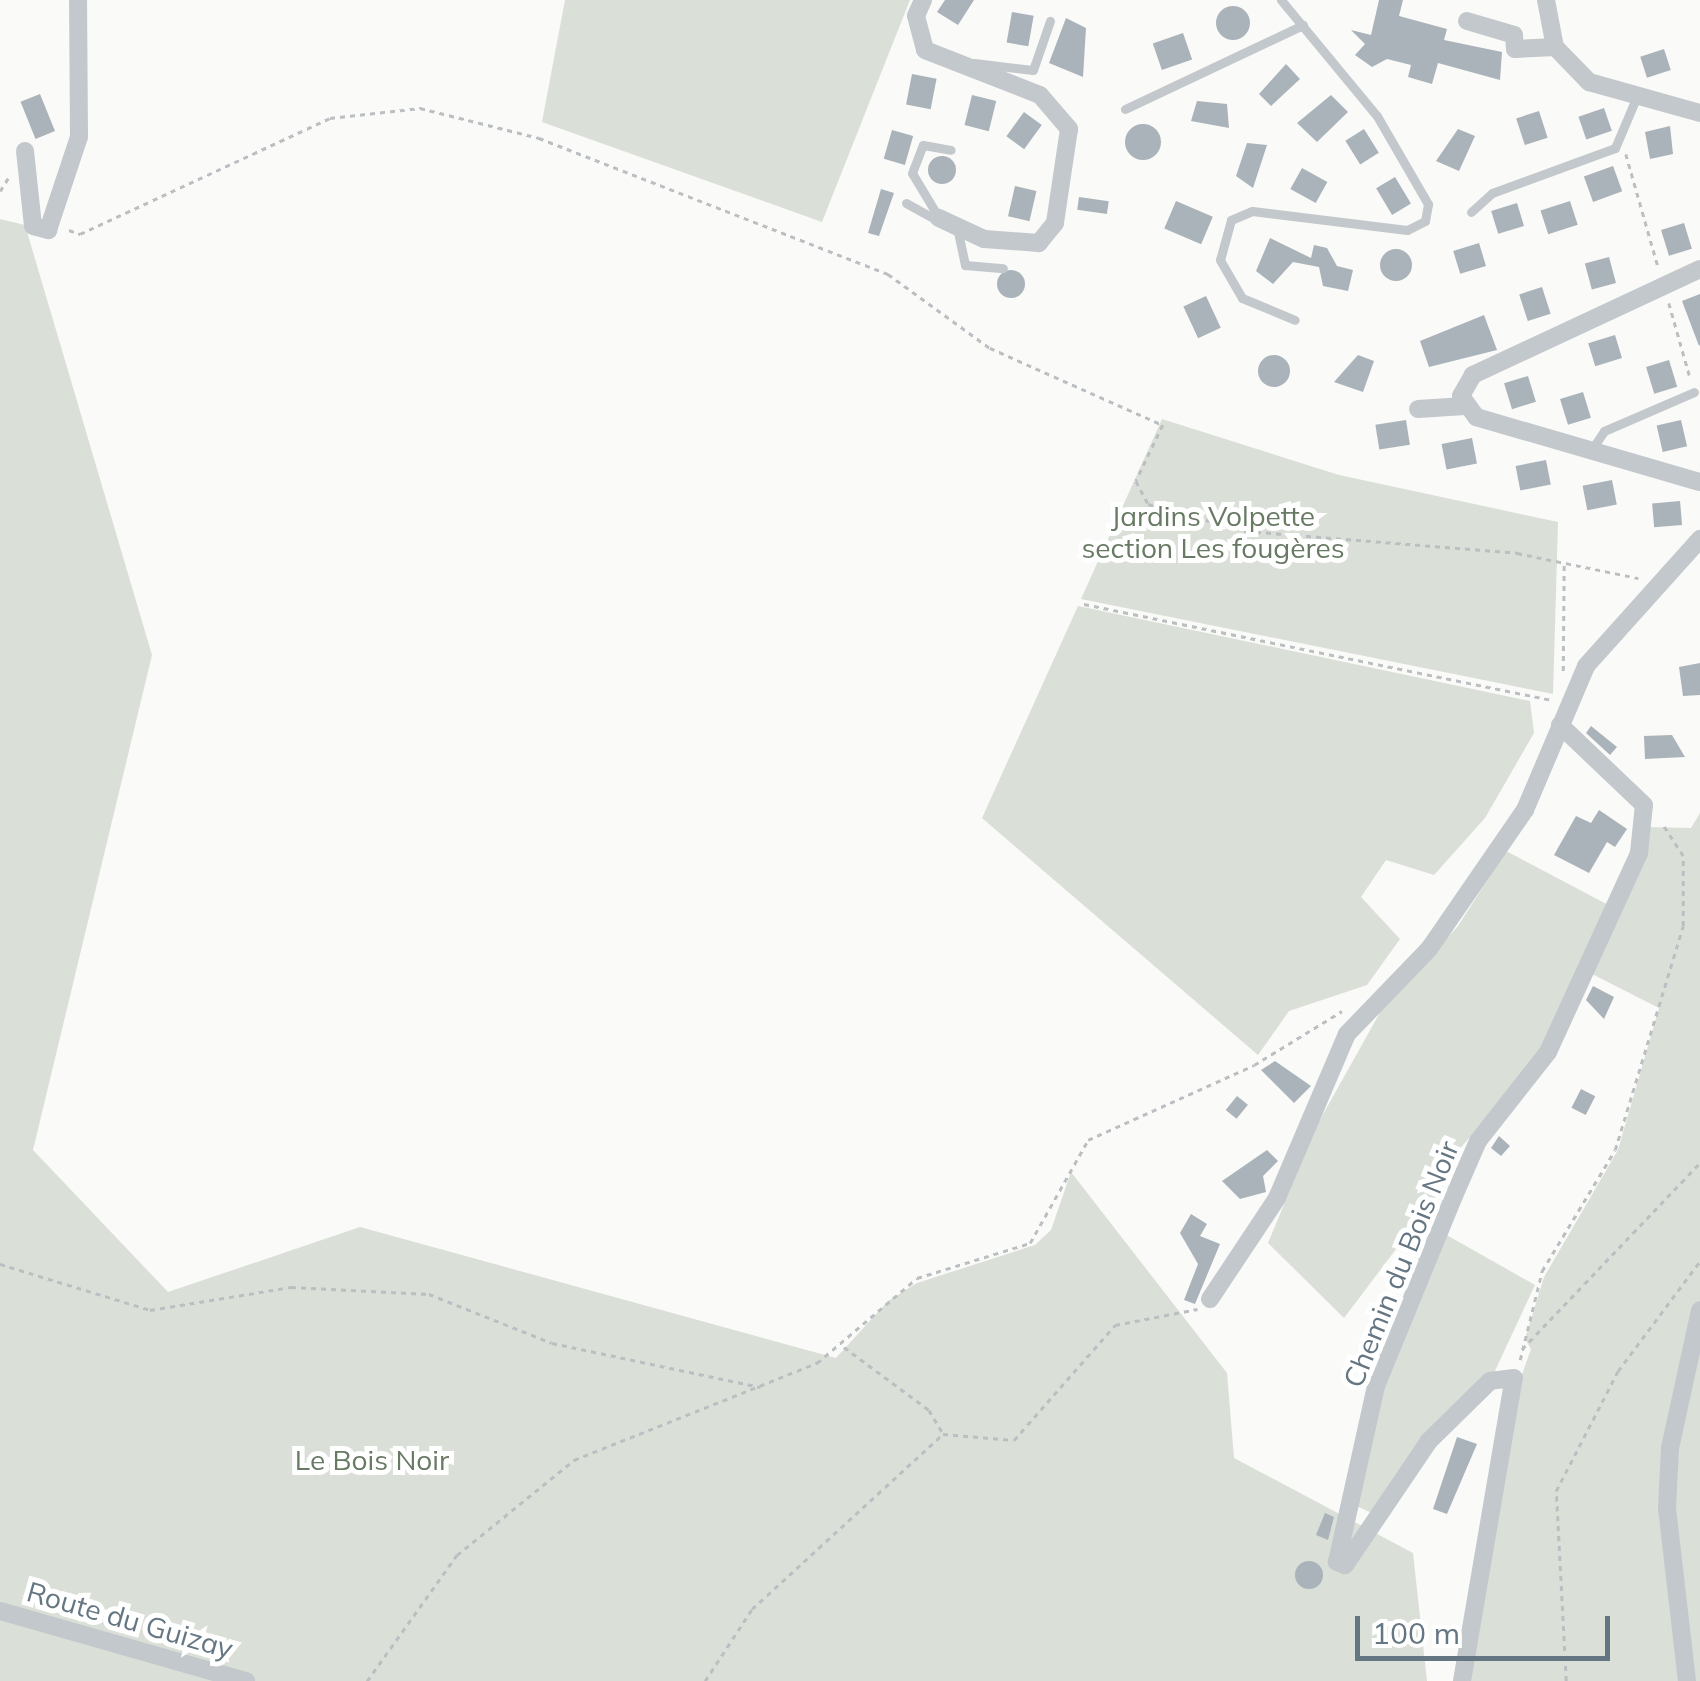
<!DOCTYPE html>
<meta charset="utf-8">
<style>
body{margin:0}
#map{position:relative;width:1700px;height:1681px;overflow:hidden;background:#fafaf8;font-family:Mulish,sans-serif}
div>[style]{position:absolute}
.green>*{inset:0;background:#dadfd7}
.building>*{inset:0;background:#aab3b9;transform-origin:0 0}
.round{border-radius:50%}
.path>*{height:2.5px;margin-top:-1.25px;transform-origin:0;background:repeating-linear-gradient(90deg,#bbbfc2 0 5px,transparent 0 10px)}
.service>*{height:9px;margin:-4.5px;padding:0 4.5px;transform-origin:4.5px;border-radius:4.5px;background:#c3c8cc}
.minor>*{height:18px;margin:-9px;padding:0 9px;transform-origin:9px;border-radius:9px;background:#c3c8cc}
span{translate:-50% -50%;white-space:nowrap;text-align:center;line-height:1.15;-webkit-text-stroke:10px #fff;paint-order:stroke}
.park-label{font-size:28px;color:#687a64}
.street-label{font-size:28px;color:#657683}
.scale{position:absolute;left:1355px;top:1616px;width:255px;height:45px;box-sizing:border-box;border:5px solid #657683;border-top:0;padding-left:12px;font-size:30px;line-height:35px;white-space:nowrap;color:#657683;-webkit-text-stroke:8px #fff;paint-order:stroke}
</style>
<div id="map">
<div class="green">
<i style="clip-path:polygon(565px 0,910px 0,822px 222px,542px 122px)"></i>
<i style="clip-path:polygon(0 219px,25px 225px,152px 655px,33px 1150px,168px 1292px,360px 1227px,836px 1358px,888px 1301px,917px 1283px,1035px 1245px,1051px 1230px,1071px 1172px,1227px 1373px,1234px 1458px,1413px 1553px,1427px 1681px,0 1681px)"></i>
<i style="clip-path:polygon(1162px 419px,1339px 475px,1558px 522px,1553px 694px,1081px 599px)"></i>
<i style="clip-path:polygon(1078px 606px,1530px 701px,1534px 733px,1485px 818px,1434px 875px,1386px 860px,1361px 897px,1400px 939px,1367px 985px,1289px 1011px,1258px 1055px,982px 818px)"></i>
<i style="clip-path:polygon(1700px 813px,1700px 1681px,1466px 1681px,1512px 1403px,1531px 1349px,1525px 1339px,1544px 1277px,1618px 1150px,1659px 1008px,1590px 973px,1647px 827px,1691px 828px)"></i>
<i style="clip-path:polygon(1506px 851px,1614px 908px,1535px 1060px,1458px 1151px,1443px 1187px,1344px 1318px,1268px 1243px,1317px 1125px,1382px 1009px,1458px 926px)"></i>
<i style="clip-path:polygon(1443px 1233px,1535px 1285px,1494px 1373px,1372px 1513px,1354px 1505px,1379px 1388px)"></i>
</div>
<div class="building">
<i style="clip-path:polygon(945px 0,974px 0,958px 25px,937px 12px)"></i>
<i style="clip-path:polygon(1379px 0,1403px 0,1399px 16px,1447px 29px,1444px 40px,1502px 52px,1500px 80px,1438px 63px,1432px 84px,1408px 77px,1411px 65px,1387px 59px,1372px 67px,1355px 55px,1365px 44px,1351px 30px,1371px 35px)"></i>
<i class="round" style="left:1216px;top:6px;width:34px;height:34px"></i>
<i style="left:1012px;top:12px;width:22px;height:31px;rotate:10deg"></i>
<i style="clip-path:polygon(1066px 18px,1086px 28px,1083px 77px,1049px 63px)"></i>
<i style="left:1183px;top:33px;width:28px;height:32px;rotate:71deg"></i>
<i style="left:1664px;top:49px;width:22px;height:25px;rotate:72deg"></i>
<i style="clip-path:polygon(1286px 64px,1300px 79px,1271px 106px,1259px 94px)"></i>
<i style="left:912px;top:74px;width:25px;height:31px;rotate:11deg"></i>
<i style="left:40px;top:94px;width:40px;height:21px;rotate:68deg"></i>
<i style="left:972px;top:95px;width:25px;height:31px;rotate:14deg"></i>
<i style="clip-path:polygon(1331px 95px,1348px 112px,1317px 142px,1297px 123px)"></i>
<i style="clip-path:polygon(1197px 101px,1227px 104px,1229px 128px,1191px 121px)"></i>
<i style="left:1604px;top:108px;width:24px;height:27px;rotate:71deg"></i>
<i style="left:1539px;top:111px;width:28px;height:24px;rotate:72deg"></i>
<i style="left:1024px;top:112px;width:22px;height:30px;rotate:36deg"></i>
<i class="round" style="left:1125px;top:124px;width:36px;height:36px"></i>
<i style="clip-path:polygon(1670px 126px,1673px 154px,1650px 159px,1645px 132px)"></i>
<i style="left:1364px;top:129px;width:28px;height:22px;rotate:58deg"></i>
<i style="clip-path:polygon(1458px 129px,1475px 136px,1459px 171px,1436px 161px)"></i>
<i style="left:892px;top:130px;width:22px;height:30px;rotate:16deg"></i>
<i style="clip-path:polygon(1247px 143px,1267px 145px,1253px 188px,1236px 176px)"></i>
<i class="round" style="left:928px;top:156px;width:28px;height:28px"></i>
<i style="left:1613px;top:166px;width:27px;height:31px;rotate:70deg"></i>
<i style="left:1302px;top:168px;width:29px;height:24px;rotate:29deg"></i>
<i style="left:1395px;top:177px;width:31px;height:22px;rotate:59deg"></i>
<i style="left:1015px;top:186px;width:22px;height:31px;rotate:13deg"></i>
<i style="clip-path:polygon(881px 189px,894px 193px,879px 236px,868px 233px)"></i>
<i style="left:1079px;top:197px;width:30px;height:13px;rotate:8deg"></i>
<i style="left:1176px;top:201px;width:40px;height:30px;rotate:23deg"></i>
<i style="left:1570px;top:201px;width:25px;height:31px;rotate:72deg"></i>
<i style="left:1517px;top:203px;width:24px;height:27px;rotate:73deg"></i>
<i style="left:1684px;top:223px;width:27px;height:24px;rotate:73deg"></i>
<i style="clip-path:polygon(1270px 238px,1311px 258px,1314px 245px,1327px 248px,1337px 266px,1353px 270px,1348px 291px,1323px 286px,1319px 267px,1293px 262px,1273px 284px,1256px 271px)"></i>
<i style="left:1479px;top:243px;width:24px;height:27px;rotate:73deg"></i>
<i class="round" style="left:1380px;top:249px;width:32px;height:32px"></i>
<i style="left:1609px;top:257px;width:27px;height:25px;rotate:75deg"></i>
<i class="round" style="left:997px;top:270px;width:28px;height:28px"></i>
<i style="left:1542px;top:287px;width:28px;height:24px;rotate:72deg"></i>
<i style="clip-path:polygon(1700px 294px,1700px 345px,1699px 346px,1682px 301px)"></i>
<i style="left:1206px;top:296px;width:35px;height:25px;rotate:65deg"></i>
<i style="clip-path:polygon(1484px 315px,1497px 350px,1429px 367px,1420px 341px)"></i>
<i style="left:1615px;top:335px;width:24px;height:28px;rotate:73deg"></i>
<i style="clip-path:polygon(1358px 355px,1374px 361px,1363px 392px,1334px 382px)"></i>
<i class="round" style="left:1258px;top:355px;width:32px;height:32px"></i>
<i style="left:1669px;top:360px;width:28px;height:24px;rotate:73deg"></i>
<i style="left:1528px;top:376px;width:27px;height:25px;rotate:73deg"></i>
<i style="left:1583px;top:392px;width:27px;height:24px;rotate:73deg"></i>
<i style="left:1406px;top:420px;width:25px;height:31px;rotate:81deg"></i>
<i style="left:1681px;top:420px;width:27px;height:25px;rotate:77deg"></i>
<i style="left:1472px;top:438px;width:26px;height:31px;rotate:79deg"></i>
<i style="left:1546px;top:460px;width:25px;height:31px;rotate:79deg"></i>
<i style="left:1612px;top:480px;width:25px;height:30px;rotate:79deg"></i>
<i style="left:1680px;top:501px;width:24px;height:28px;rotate:85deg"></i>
<i style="clip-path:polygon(1700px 663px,1700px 695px,1683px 696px,1679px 667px)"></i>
<i style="clip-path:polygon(1591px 726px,1617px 747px,1610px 755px,1586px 733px)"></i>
<i style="clip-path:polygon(1672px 735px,1685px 757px,1645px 759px,1644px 736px)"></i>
<i style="clip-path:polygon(1599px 810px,1627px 829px,1615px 847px,1607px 842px,1589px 873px,1554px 855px,1576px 816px,1591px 823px)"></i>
<i style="clip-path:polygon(1593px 986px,1614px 997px,1604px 1019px,1586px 1000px)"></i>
<i style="clip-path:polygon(1275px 1061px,1311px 1086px,1294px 1103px,1261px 1070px)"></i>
<i style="left:1581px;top:1089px;width:16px;height:21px;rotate:27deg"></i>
<i style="left:1237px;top:1096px;width:14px;height:18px;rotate:39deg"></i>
<i style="clip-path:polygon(1499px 1136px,1510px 1146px,1501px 1156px,1491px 1148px)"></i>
<i style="clip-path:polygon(1267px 1150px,1278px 1161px,1263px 1176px,1266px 1192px,1240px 1199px,1222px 1181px)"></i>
<i style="clip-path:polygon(1191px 1214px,1207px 1224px,1200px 1236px,1220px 1244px,1195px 1304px,1184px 1300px,1198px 1264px,1180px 1233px)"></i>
<i style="clip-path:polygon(1457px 1437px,1477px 1444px,1447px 1514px,1433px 1509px)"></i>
<i style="clip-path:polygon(1325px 1513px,1334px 1517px,1328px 1540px,1316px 1535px)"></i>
<i class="round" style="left:1295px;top:1561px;width:28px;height:28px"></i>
</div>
<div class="path">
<i style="left:1626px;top:154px;width:116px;rotate:74.1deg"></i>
<i style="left:0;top:191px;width:15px;rotate:-58deg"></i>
<i style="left:69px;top:230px;width:12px;rotate:20deg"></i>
<i style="left:80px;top:234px;width:276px;rotate:-24.9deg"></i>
<i style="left:330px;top:118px;width:91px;rotate:-6.3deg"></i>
<i style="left:420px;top:108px;width:123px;rotate:14.1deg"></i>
<i style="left:539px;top:138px;width:375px;rotate:21.3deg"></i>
<i style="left:888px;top:274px;width:126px;rotate:36deg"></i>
<i style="left:990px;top:348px;width:189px;rotate:24deg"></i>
<i style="left:1163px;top:425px;width:62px;rotate:115.7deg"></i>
<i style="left:1136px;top:481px;width:26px;rotate:62deg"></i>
<i style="left:1148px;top:504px;width:102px;rotate:15.4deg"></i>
<i style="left:1246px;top:531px;width:272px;rotate:4.6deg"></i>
<i style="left:1517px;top:553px;width:124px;rotate:11.7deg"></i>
<i style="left:1669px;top:303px;width:77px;rotate:74.2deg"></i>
<i style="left:1084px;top:604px;width:478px;rotate:11.6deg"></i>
<i style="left:1563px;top:671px;width:107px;rotate:-89.5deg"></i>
<i style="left:0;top:1264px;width:157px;rotate:17deg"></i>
<i style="left:150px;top:1310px;width:143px;rotate:-9.3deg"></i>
<i style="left:291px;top:1287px;width:138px;rotate:2.9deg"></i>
<i style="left:429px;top:1294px;width:132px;rotate:21.7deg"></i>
<i style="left:552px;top:1343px;width:213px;rotate:11.9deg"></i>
<i style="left:844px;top:1347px;width:106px;rotate:36.5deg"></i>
<i style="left:929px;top:1410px;width:26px;rotate:59deg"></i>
<i style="left:1522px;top:1349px;width:257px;rotate:-46.3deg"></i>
<i style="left:1520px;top:1360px;width:92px;rotate:-76.1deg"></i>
<i style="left:1542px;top:1271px;width:141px;rotate:-58.9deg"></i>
<i style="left:1615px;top:1150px;width:234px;rotate:-73.1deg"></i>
<i style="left:1683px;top:926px;width:70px;rotate:-90deg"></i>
<i style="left:1683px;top:856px;width:38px;rotate:-123deg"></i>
<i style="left:367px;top:1681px;width:155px;rotate:-54.5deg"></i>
<i style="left:457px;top:1555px;width:151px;rotate:-39.1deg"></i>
<i style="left:574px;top:1460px;width:262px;rotate:-21.8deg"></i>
<i style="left:817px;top:1363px;width:131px;rotate:-40.4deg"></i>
<i style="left:917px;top:1278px;width:118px;rotate:-17.2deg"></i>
<i style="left:1030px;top:1243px;width:118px;rotate:-60.6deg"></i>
<i style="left:1088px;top:1140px;width:182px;rotate:-24.3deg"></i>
<i style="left:1254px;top:1065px;width:103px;rotate:-31.5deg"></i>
<i style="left:705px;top:1681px;width:86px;rotate:-56.9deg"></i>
<i style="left:752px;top:1609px;width:259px;rotate:-42.5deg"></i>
<i style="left:943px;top:1434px;width:71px;rotate:4.8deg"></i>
<i style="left:1014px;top:1440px;width:153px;rotate:-48.7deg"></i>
<i style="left:1115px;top:1325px;width:84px;rotate:-11deg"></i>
<i style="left:1566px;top:1681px;width:190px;rotate:-93deg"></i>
<i style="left:1556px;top:1491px;width:135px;rotate:-62.7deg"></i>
<i style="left:1618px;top:1371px;width:137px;rotate:-53.3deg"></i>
</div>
<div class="service">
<i style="left:1281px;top:0;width:151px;rotate:50.4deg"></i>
<i style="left:1377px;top:116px;width:102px;rotate:59.9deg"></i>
<i style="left:1428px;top:204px;width:17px;rotate:100deg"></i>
<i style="left:1425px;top:221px;width:20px;rotate:153deg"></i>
<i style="left:1407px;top:230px;width:156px;rotate:-173deg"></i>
<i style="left:1252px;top:211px;width:23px;rotate:157deg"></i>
<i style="left:1231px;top:220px;width:41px;rotate:105.4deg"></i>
<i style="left:1220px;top:260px;width:44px;rotate:59.9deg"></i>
<i style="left:1242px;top:298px;width:57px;rotate:22.5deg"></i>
<i style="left:974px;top:63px;width:59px;rotate:6.8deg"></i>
<i style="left:1033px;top:70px;width:52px;rotate:-70.9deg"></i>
<i style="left:1125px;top:109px;width:197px;rotate:-25.3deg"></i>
<i style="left:906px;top:203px;width:60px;rotate:29.1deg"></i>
<i style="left:958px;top:232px;width:34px;rotate:78deg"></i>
<i style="left:965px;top:265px;width:38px;rotate:5deg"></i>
<i style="left:1471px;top:212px;width:28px;rotate:-42deg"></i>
<i style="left:1492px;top:193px;width:131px;rotate:-20.1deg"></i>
<i style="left:1615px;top:148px;width:56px;rotate:-67.1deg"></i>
<i style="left:939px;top:218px;width:52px;rotate:-121deg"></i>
<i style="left:912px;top:173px;width:30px;rotate:-69deg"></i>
<i style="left:923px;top:145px;width:28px;rotate:10deg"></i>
<i style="left:1592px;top:449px;width:22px;rotate:-56deg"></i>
<i style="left:1604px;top:431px;width:98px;rotate:-23.4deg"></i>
</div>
<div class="minor">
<i style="left:923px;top:0;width:17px;rotate:114deg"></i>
<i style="left:916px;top:16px;width:35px;rotate:75deg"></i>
<i style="left:925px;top:50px;width:123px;rotate:21.4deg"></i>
<i style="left:1040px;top:95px;width:45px;rotate:49.5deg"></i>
<i style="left:1069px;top:129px;width:95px;rotate:98.5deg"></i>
<i style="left:1055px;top:223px;width:26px;rotate:129deg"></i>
<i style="left:1039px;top:243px;width:55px;rotate:-175.8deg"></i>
<i style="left:984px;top:239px;width:50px;rotate:-155deg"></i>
<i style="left:1546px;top:0;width:48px;rotate:79.2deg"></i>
<i style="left:1555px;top:47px;width:49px;rotate:45.8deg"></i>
<i style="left:1589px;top:82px;width:115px;rotate:15.6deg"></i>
<i style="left:1467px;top:21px;width:49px;rotate:16.6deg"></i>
<i style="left:1514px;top:35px;width:14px;rotate:86deg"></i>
<i style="left:1515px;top:49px;width:40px;rotate:-2.9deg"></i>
<i style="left:25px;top:151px;width:75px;rotate:83.9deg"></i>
<i style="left:33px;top:226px;width:16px;rotate:15deg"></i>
<i style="left:48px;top:230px;width:98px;rotate:-71.6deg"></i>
<i style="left:79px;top:137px;width:137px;rotate:-90.4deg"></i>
<i style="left:1700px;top:269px;width:251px;rotate:155deg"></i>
<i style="left:1473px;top:375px;width:24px;rotate:120deg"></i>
<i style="left:1461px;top:396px;width:26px;rotate:54deg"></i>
<i style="left:1476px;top:417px;width:233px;rotate:16.2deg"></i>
<i style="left:1418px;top:409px;width:47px;rotate:-3.7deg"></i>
<i style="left:1210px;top:1299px;width:121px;rotate:-56.4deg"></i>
<i style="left:1277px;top:1198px;width:178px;rotate:-66.9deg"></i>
<i style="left:1347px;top:1034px;width:118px;rotate:-46deg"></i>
<i style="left:1429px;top:949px;width:169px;rotate:-55.4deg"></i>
<i style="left:1525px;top:810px;width:156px;rotate:-67deg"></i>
<i style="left:1586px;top:666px;width:171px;rotate:-48.1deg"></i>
<i style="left:0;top:1611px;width:256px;rotate:15.9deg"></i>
<i style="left:1462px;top:1681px;width:307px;rotate:-80.3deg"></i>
<i style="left:1514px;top:1378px;width:24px;rotate:173deg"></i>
<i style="left:1490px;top:1381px;width:86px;rotate:135.5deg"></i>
<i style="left:1429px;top:1441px;width:150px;rotate:124.1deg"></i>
<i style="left:1345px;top:1565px;width:9px;rotate:-159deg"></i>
<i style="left:1337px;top:1562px;width:180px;rotate:-77.5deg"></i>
<i style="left:1376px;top:1386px;width:205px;rotate:-67.7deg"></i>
<i style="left:1454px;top:1196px;width:60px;rotate:-66.4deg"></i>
<i style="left:1478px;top:1141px;width:113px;rotate:-51.8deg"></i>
<i style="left:1548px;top:1052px;width:219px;rotate:-65.4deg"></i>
<i style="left:1639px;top:853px;width:48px;rotate:-84.1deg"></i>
<i style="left:1644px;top:805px;width:116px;rotate:-136.4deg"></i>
<i style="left:1687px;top:1681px;width:174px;rotate:-96.6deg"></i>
<i style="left:1667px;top:1508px;width:60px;rotate:-87.1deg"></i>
<i style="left:1670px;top:1448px;width:141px;rotate:-77.7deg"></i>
</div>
<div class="park-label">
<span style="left:1213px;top:532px">Jardins Volpette<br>section Les fougères</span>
<span style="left:372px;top:1460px">Le Bois Noir</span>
</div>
<div class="street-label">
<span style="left:1401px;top:1264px;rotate:-68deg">Chemin du Bois Noir</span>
<span style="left:130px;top:1620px;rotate:16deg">Route du Guizay</span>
</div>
<div class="scale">100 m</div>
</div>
